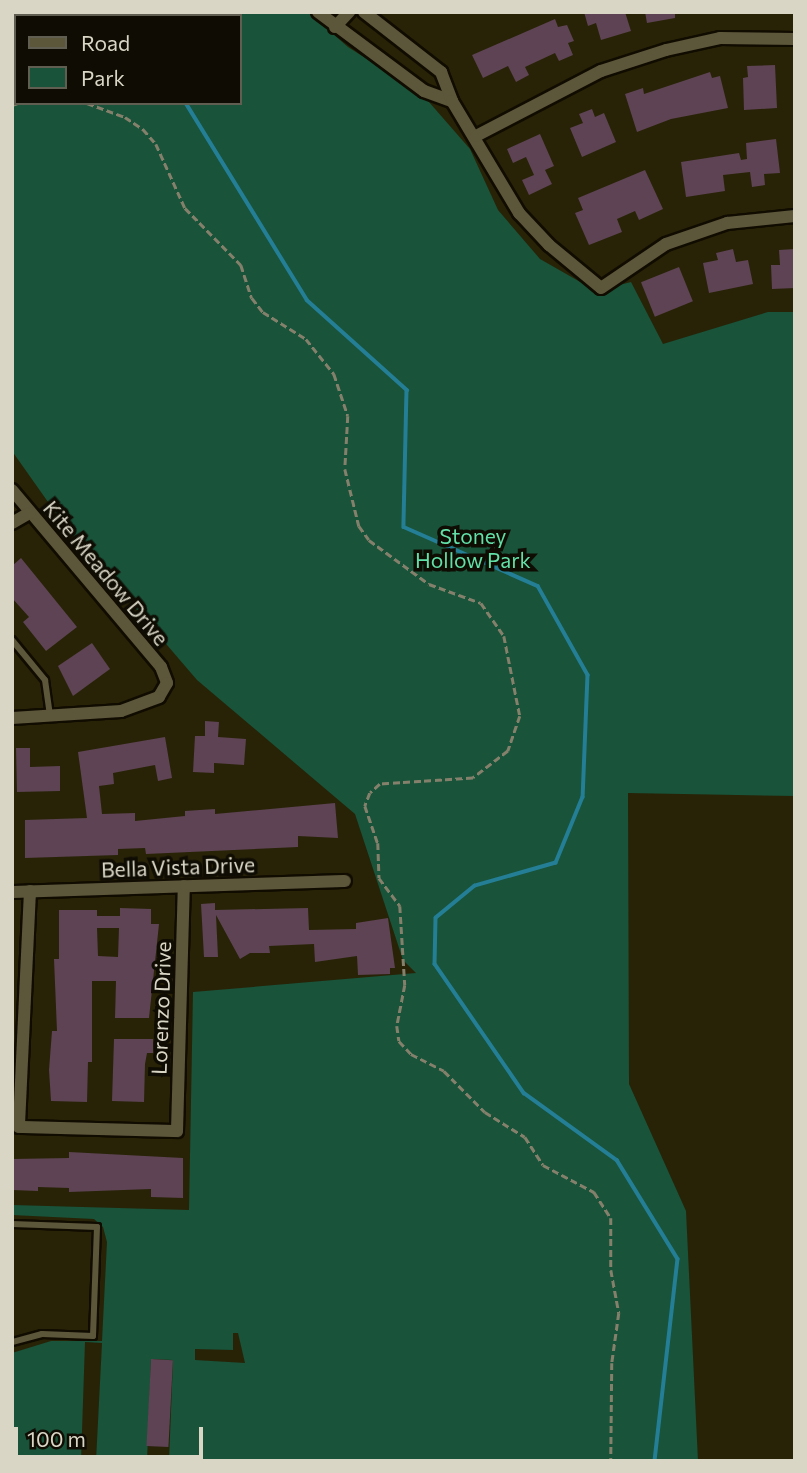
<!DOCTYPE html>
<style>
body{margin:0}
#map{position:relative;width:807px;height:1473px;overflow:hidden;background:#282307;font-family:Commissioner,sans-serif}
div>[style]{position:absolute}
.green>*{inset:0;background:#18533a}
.stream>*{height:3.5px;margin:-1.75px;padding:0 1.75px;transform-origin:1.75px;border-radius:1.75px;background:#247e95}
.building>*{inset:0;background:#5d4353;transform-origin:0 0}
.path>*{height:2.5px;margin-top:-1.25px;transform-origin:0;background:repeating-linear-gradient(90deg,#84806b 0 7px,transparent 0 10.5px)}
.roads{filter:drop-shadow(2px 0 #110c00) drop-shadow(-2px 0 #110c00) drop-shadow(0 2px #110c00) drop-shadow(0 -2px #110c00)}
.lane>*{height:6px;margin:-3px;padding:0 3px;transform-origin:3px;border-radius:3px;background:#5c563a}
.street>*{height:12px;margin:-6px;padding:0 6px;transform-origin:6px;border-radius:6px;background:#5c563a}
span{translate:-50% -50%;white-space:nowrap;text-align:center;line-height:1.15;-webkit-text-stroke:7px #0f0c03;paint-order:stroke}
.park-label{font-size:21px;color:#61e1a8}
.street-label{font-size:21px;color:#d9d6c6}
.frame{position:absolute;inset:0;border:14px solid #d9d6c6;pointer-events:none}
.legend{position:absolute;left:14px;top:14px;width:228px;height:91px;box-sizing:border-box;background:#0f0c03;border:2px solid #605d51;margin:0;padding:9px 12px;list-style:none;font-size:21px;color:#d9d6c6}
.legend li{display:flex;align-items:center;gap:14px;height:35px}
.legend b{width:35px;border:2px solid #605d51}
.scale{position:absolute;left:14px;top:1427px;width:189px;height:32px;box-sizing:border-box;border:4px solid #d9d6c6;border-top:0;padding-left:9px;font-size:21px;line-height:24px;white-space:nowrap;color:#d9d6c6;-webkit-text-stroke:5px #0f0c03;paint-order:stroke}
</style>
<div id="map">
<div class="green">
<i style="clip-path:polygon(evenodd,12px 12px,308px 12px,348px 47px,422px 94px,470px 149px,498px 210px,540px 259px,596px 291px,631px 282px,663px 344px,768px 312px,795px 312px,795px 796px,628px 793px,629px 1084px,686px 1211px,698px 1461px,169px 1461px,173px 1360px,151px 1359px,147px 1461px,96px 1461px,102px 1343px,85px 1342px,81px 1461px,12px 1461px,12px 1353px,51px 1341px,102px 1341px,107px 1242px,103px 1227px,94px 1219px,12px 1215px,12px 1205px,189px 1210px,193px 992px,416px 973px,403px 960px,355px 814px,197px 680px,65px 526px,12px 451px,12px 12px,16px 16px,240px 16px,240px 103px,16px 103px,16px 16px,12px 12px,233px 1333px,238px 1333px,245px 1363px,195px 1360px,195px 1349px,233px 1350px,233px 1333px)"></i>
</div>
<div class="stream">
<i style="left:12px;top:51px;width:4px;rotate:14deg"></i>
<i style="left:186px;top:103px;width:231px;rotate:58.4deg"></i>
<i style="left:307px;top:300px;width:135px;rotate:42deg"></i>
<i style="left:407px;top:390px;width:137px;rotate:91.3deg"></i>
<i style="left:404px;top:527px;width:146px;rotate:23.8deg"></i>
<i style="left:538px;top:586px;width:102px;rotate:60.7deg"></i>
<i style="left:588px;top:675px;width:122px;rotate:92.3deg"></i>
<i style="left:583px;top:797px;width:71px;rotate:112.2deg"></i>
<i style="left:556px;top:863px;width:84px;rotate:164.1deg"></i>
<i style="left:475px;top:886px;width:50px;rotate:140.6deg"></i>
<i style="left:436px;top:918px;width:46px;rotate:91.2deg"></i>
<i style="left:435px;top:964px;width:157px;rotate:55.4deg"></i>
<i style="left:524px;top:1093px;width:115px;rotate:35.8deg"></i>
<i style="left:617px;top:1160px;width:116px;rotate:58.4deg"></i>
<i style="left:678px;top:1259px;width:203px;rotate:96.5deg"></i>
</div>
<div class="building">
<i style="clip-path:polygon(584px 12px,625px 12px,631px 31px,601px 40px,596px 23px,588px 26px)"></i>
<i style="clip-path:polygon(645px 12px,675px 12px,675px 18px,647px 23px)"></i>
<i style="clip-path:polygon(555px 19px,558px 27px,567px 25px,574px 41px,568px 43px,573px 55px,559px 61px,555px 53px,525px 67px,529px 75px,516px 82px,508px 66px,483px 78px,472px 55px)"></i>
<i style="clip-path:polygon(775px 65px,777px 108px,744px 110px,743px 78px,748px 77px,747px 66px)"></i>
<i style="clip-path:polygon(710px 72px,712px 78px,720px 76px,728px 108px,671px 119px,637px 132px,625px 94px,643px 88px,644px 94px)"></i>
<i style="clip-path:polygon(592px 109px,595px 117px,604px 113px,616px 142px,582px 157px,570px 128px,583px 123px,579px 114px)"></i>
<i style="clip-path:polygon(540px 134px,554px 166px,545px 170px,552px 184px,529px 195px,522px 180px,534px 175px,526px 157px,513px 163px,507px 149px)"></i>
<i style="clip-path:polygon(776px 139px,780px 173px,764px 174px,765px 185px,752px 187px,750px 172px,723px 175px,725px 191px,686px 197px,681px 162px,739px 153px,741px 160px,747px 159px,746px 143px)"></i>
<i style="clip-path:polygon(645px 170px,663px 209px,639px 220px,635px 211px,617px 219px,622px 232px,589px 245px,575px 213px,583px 210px,578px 198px)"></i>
<i style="clip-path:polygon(733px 249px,736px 262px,748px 260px,753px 284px,709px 293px,703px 263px,718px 260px,716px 253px)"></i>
<i style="clip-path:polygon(795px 249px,795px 288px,772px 289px,771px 265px,780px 265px,779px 250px)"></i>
<i style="left:679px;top:267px;width:37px;height:41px;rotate:68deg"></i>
<i style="clip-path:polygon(21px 558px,77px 627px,46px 651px,23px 622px,29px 617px,12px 598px,12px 566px)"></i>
<i style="clip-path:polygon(92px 643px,110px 669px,73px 696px,58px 666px)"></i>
<i style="clip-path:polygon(205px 721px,219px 722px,218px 737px,246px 739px,244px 765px,214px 763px,214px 773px,193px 772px,195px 736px,205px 736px)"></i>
<i style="clip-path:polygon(165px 737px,172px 778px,158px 781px,155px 765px,113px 773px,114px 784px,99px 786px,102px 814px,135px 813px,135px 821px,185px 816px,185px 811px,215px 809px,215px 814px,335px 803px,338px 838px,298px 836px,298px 847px,146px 854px,145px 848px,118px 849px,118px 855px,25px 858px,25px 820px,87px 818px,78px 752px)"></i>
<i style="clip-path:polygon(16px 748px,30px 748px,30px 767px,60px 766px,60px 791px,17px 792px)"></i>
<i style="clip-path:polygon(215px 903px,215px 910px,308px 908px,309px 930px,356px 929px,356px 923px,388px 918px,395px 968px,390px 968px,390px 974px,358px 975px,357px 956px,315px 962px,314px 944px,269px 946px,270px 953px,250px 953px,240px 959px,216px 915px,218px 957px,204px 957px,201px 904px)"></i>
<i style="clip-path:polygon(evenodd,120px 908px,151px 909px,151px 924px,159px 924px,149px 1018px,115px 1018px,116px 981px,92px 981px,92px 1062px,88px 1062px,87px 1102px,51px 1101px,49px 1070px,52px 1031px,57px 1031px,54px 959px,59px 959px,59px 910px,97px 910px,97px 916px,120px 916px,120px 908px,97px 928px,119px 928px,118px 957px,98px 956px,97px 928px)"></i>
<i style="clip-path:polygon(114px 1039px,153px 1039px,153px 1053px,147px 1053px,145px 1064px,144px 1102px,112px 1101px)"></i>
<i style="clip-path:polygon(69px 1152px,183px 1158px,183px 1198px,151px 1197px,151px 1189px,69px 1192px,69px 1188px,38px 1187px,38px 1191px,12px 1190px,12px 1159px,69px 1158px)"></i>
<i style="left:151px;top:1359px;width:22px;height:87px;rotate:3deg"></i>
</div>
<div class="path">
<i style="left:87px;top:103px;width:40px;rotate:20.2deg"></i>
<i style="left:125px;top:117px;width:22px;rotate:34deg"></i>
<i style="left:143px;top:129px;width:20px;rotate:49deg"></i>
<i style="left:156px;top:144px;width:70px;rotate:65.6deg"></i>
<i style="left:185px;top:208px;width:80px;rotate:45.5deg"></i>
<i style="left:241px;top:265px;width:35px;rotate:72deg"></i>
<i style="left:252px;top:298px;width:18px;rotate:52deg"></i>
<i style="left:263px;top:312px;width:51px;rotate:32.1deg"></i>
<i style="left:306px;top:339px;width:45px;rotate:51.3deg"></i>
<i style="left:334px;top:374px;width:44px;rotate:71.6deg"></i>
<i style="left:348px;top:416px;width:53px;rotate:93.2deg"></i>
<i style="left:345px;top:469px;width:59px;rotate:76.2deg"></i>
<i style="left:359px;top:526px;width:17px;rotate:54deg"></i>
<i style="left:369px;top:540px;width:74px;rotate:36.3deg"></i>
<i style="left:429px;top:584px;width:55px;rotate:20.1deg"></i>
<i style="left:481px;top:603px;width:40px;rotate:55.1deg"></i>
<i style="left:504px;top:636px;width:82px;rotate:78.7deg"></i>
<i style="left:520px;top:716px;width:37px;rotate:109deg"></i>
<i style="left:508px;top:751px;width:44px;rotate:142.4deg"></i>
<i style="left:473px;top:778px;width:93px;rotate:176.3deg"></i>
<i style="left:380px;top:784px;width:13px;rotate:138deg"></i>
<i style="left:370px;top:793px;width:14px;rotate:111deg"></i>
<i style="left:365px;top:806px;width:39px;rotate:71deg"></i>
<i style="left:378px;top:843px;width:35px;rotate:88deg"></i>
<i style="left:379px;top:878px;width:35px;rotate:53deg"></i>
<i style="left:400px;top:906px;width:79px;rotate:86.4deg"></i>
<i style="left:405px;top:985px;width:42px;rotate:101deg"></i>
<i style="left:397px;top:1026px;width:15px;rotate:82deg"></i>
<i style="left:399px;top:1041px;width:18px;rotate:47deg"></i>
<i style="left:411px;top:1054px;width:37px;rotate:27deg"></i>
<i style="left:444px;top:1071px;width:58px;rotate:45deg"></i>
<i style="left:485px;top:1112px;width:47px;rotate:32deg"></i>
<i style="left:525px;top:1137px;width:33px;rotate:57deg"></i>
<i style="left:543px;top:1165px;width:58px;rotate:27.9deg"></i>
<i style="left:594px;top:1192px;width:31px;rotate:57deg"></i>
<i style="left:611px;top:1218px;width:52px;rotate:90deg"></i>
<i style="left:611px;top:1270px;width:44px;rotate:79.5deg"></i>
<i style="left:619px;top:1313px;width:50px;rotate:98deg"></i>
<i style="left:612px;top:1363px;width:98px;rotate:90.6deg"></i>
<i style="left:12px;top:105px;width:6px;rotate:-18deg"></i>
</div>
<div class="roads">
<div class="lane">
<i style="left:12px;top:640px;width:52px;rotate:50.5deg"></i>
<i style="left:45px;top:680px;width:36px;rotate:82deg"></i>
<i style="left:12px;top:1224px;width:85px;rotate:2deg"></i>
<i style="left:97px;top:1227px;width:109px;rotate:92.1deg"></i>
<i style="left:93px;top:1336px;width:51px;rotate:-177.8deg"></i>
<i style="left:42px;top:1334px;width:31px;rotate:165deg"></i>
</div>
<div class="street">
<i style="left:318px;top:12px;width:132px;rotate:36.7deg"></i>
<i style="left:424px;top:91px;width:30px;rotate:20deg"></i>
<i style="left:364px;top:12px;width:98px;rotate:37.9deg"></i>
<i style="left:441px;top:72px;width:31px;rotate:69deg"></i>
<i style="left:452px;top:101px;width:131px;rotate:59.1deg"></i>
<i style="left:519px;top:213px;width:44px;rotate:46.8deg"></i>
<i style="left:549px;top:245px;width:67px;rotate:39.6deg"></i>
<i style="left:601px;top:288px;width:78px;rotate:-34.1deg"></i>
<i style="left:666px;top:244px;width:65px;rotate:-19deg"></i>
<i style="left:727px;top:223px;width:68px;rotate:-5.9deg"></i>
<i style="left:335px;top:27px;width:21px;rotate:-47deg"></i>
<i style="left:476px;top:136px;width:141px;rotate:-27.5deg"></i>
<i style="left:601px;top:71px;width:68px;rotate:-17.9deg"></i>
<i style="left:666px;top:50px;width:55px;rotate:-12.5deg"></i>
<i style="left:720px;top:38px;width:75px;rotate:0.8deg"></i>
<i style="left:12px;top:490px;width:231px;rotate:49.9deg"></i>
<i style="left:161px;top:667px;width:17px;rotate:69deg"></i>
<i style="left:167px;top:683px;width:16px;rotate:120deg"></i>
<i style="left:159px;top:697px;width:40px;rotate:159.8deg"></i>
<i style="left:121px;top:711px;width:109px;rotate:176.3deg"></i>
<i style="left:12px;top:523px;width:20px;rotate:-30deg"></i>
<i style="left:30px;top:891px;width:236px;rotate:92.7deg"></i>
<i style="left:19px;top:1127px;width:158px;rotate:1.5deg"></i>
<i style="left:177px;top:1131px;width:245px;rotate:-88.4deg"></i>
<i style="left:12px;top:892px;width:333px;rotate:-1.9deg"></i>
</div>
</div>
<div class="park-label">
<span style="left:473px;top:548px">Stoney<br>Hollow Park</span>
</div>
<div class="street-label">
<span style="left:106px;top:573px;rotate:50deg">Kite Meadow Drive</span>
<span style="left:178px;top:867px;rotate:-2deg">Bella Vista Drive</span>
<span style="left:161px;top:1008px;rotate:-88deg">Lorenzo Drive</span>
</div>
<div class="frame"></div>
<ul class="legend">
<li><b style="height:9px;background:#5c563a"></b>Road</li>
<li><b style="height:19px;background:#18533a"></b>Park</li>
</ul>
<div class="scale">100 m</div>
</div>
